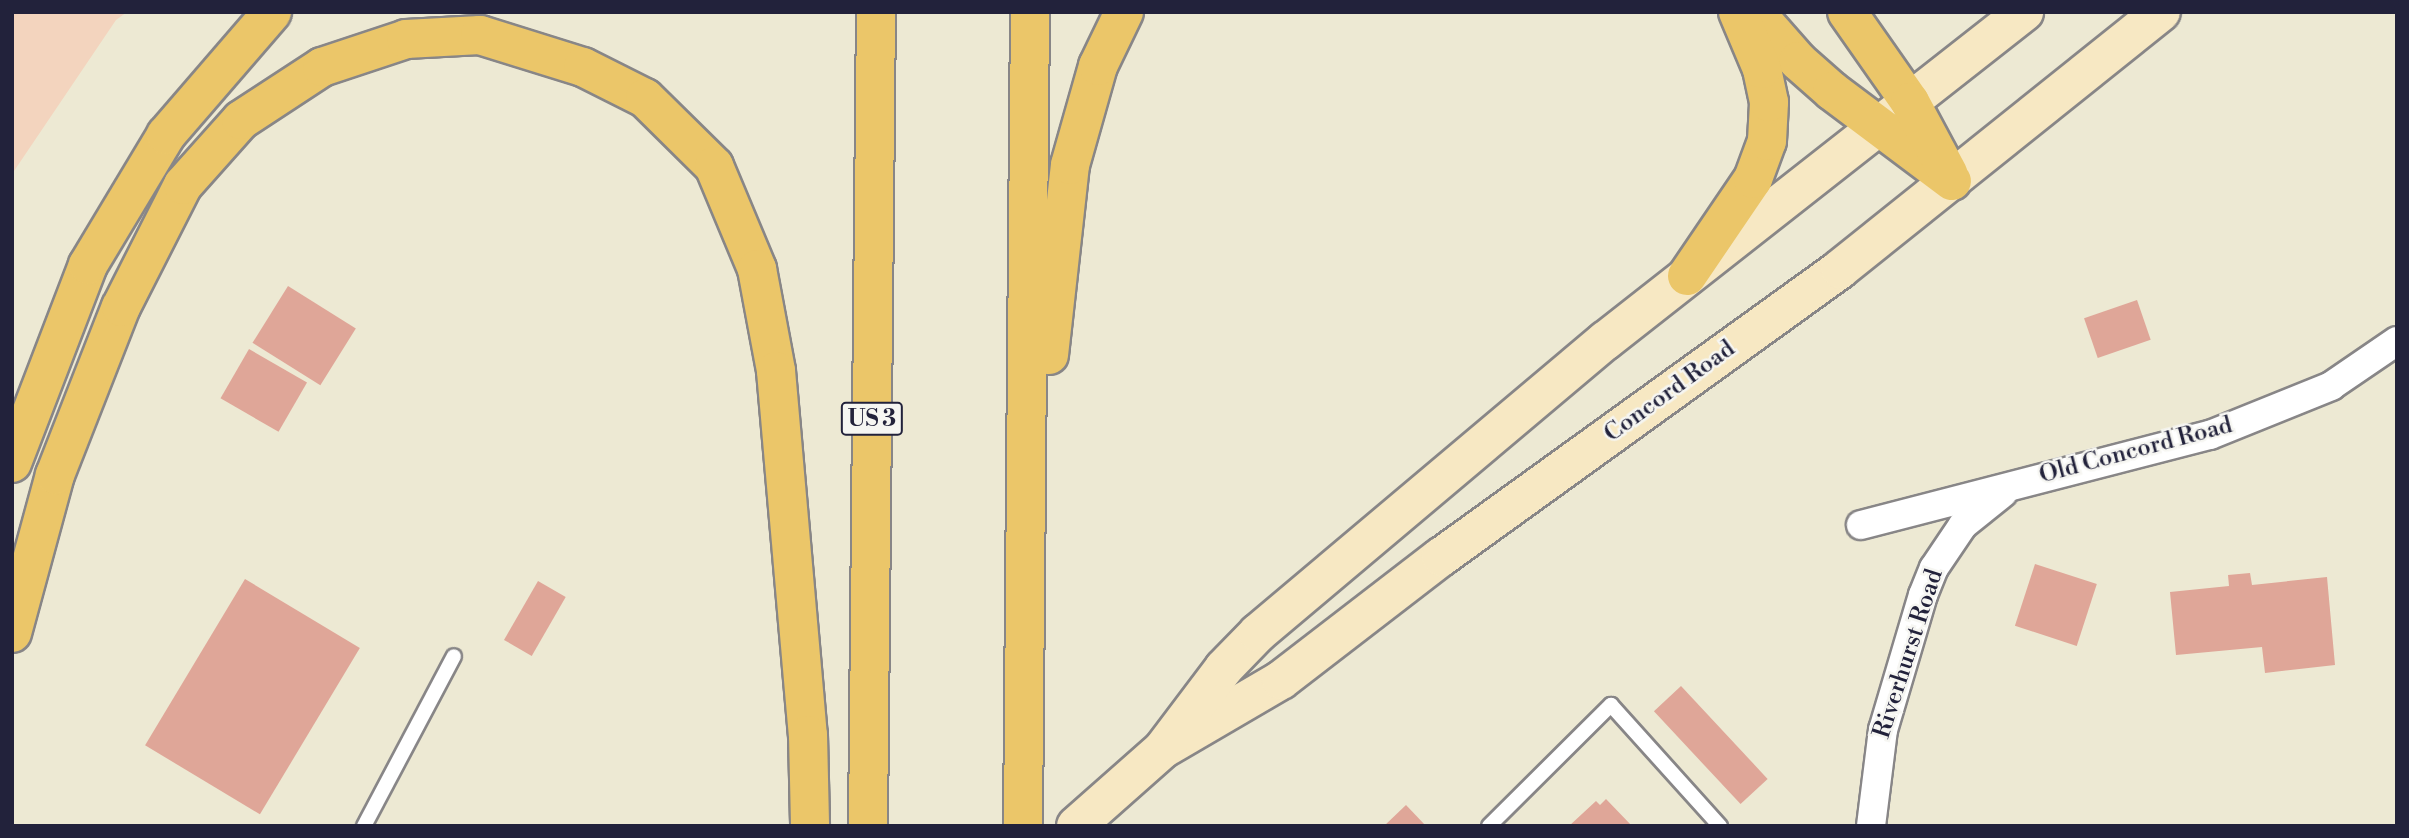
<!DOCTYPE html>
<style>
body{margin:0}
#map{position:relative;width:2409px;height:838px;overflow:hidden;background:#ede9d3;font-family:"Libre Bodoni",serif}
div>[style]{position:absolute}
.built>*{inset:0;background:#f3d4be}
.building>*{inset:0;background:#dfa698;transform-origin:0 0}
.roads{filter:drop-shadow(2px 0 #888687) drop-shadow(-2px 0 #888687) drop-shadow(0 2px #888687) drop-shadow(0 -2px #888687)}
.lane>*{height:14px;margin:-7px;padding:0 7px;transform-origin:7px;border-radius:7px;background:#fff}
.street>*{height:28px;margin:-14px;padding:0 14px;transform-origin:14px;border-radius:14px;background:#fff}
.secondary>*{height:38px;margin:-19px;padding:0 19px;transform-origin:19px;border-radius:19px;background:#f7e8c3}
.highway>*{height:38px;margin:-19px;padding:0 19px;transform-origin:19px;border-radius:19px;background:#ebc669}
span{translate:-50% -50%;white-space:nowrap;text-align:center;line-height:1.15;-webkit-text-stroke:5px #f6f6f2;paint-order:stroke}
.shield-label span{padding:2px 5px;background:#f6f6f2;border:2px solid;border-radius:5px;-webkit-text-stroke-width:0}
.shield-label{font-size:23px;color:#22223b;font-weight:700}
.street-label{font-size:24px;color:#22223b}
.frame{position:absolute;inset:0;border:14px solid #22223b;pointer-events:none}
</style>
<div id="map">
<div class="built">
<i style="clip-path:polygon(12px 12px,127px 12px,116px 20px,12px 174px)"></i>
</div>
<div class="building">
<i style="left:288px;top:286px;width:80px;height:67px;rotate:32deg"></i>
<i style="left:2137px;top:300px;width:42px;height:56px;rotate:71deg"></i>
<i style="left:249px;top:349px;width:67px;height:57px;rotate:30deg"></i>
<i style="left:2035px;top:564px;width:65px;height:65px;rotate:18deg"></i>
<i style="clip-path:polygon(2250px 573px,2252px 585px,2327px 577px,2335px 665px,2265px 673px,2262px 647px,2176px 655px,2170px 592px,2229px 586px,2228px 575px)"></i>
<i style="left:245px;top:579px;width:134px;height:194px;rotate:31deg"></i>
<i style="left:538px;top:581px;width:32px;height:68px;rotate:30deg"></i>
<i style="left:1681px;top:686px;width:127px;height:37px;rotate:47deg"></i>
<i style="clip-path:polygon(1606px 799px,1632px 826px,1569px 826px,1596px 801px,1600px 805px)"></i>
<i style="clip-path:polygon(1406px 805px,1426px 826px,1384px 826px)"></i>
</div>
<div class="roads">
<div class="lane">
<i style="left:364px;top:826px;width:192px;rotate:-62.1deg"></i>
<i style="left:1489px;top:826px;width:172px;rotate:-44.8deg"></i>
<i style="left:1611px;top:705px;width:163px;rotate:48deg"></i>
</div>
<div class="street">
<i style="left:1861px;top:525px;width:360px;rotate:-14.5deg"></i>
<i style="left:2210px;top:435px;width:131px;rotate:-22deg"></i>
<i style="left:2331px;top:386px;width:80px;rotate:-34.3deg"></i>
<i style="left:1871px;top:826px;width:97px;rotate:-82.9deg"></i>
<i style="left:1883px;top:730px;width:141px;rotate:-73.5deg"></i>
<i style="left:1923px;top:595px;width:29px;rotate:-68deg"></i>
<i style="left:1934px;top:568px;width:52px;rotate:-56deg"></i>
<i style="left:1963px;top:525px;width:51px;rotate:-38.7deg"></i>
</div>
<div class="secondary">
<i style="left:1168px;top:746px;width:131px;rotate:-30.3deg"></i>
<i style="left:1281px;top:680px;width:202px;rotate:-37.6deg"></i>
<i style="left:1441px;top:557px;width:492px;rotate:-35.8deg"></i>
<i style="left:1840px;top:269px;width:411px;rotate:-38.7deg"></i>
<i style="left:1076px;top:826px;width:116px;rotate:-41.5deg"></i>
<i style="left:1163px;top:749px;width:101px;rotate:-53deg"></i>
<i style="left:1224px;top:668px;width:49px;rotate:-45.8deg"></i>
<i style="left:1258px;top:633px;width:454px;rotate:-40.1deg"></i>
<i style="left:1605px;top:341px;width:533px;rotate:-38.14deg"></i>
</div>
<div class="highway">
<i style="left:1755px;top:12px;width:65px;rotate:48.7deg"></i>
<i style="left:1798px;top:61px;width:45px;rotate:41.4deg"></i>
<i style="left:1832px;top:91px;width:150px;rotate:36.9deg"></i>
<i style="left:1847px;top:12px;width:110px;rotate:55deg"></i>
<i style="left:1910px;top:102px;width:81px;rotate:61.8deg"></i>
<i style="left:1687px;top:276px;width:117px;rotate:-55.8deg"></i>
<i style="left:1753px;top:179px;width:40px;rotate:-69.8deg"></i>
<i style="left:1767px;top:141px;width:39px;rotate:-87deg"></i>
<i style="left:1769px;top:102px;width:34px;rotate:-102deg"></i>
<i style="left:1762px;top:69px;width:62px;rotate:-112.8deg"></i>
<i style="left:1049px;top:355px;width:191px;rotate:-83.7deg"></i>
<i style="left:1070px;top:165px;width:103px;rotate:-74.2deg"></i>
<i style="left:1098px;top:66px;width:60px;rotate:-64.3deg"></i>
<i style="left:12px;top:463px;width:212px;rotate:-69deg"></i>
<i style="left:88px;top:265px;width:152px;rotate:-59deg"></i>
<i style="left:166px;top:135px;width:162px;rotate:-49.2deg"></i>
<i style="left:12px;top:633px;width:164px;rotate:-74.8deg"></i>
<i style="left:55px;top:475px;width:180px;rotate:-68.6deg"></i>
<i style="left:121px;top:307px;width:137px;rotate:-63.1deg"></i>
<i style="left:183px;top:185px;width:87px;rotate:-48.3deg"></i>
<i style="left:241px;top:120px;width:97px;rotate:-33.2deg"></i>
<i style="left:322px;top:67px;width:89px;rotate:-18.4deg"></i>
<i style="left:406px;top:39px;width:74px;rotate:-3.1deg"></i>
<i style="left:480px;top:35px;width:108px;rotate:17.3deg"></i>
<i style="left:583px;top:67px;width:69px;rotate:26.6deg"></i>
<i style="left:645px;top:98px;width:97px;rotate:44.6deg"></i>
<i style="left:714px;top:166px;width:112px;rotate:67.3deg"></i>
<i style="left:757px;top:269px;width:104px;rotate:79.4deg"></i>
<i style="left:776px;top:371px;width:365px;rotate:85deg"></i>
<i style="left:808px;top:735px;width:91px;rotate:88.7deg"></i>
<i style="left:868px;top:826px;width:814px;rotate:-89.44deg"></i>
<i style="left:1023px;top:826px;width:814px;rotate:-89.51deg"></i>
</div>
</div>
<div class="shield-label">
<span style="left:872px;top:419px">US 3</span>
</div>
<div class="street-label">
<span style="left:1670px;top:392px;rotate:-36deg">Concord Road</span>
<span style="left:2136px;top:451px;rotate:-15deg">Old Concord Road</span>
<span style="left:1909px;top:654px;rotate:-72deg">Riverhurst Road</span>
</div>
<div class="frame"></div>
</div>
